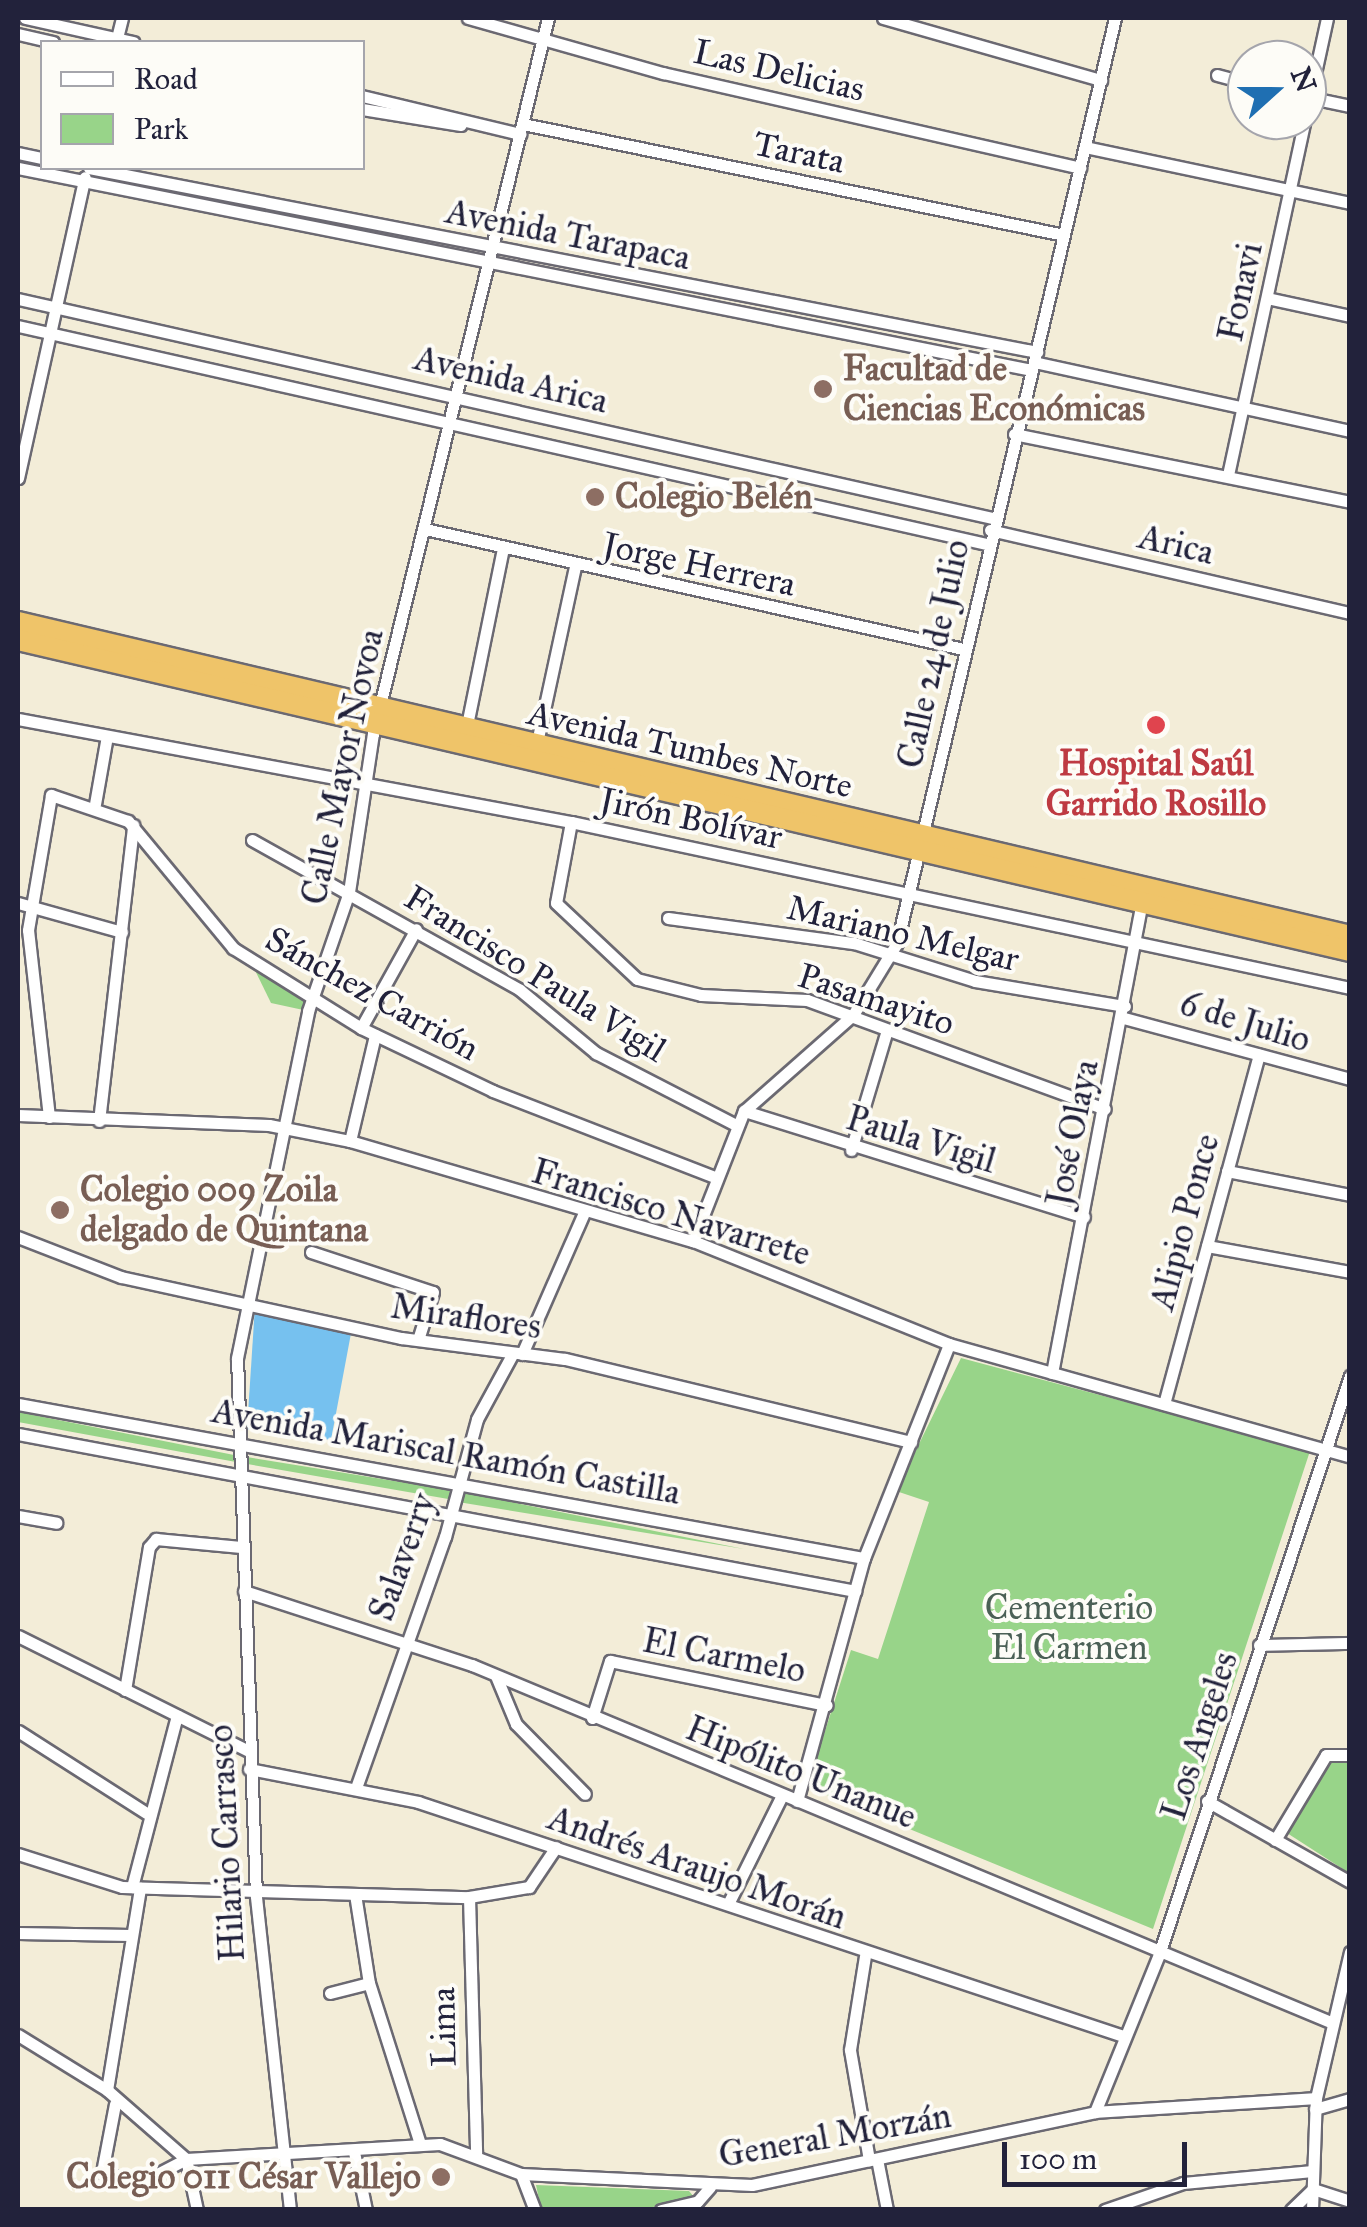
<!DOCTYPE html>
<meta charset="utf-8">
<style>
body{margin:0}
#map{position:relative;width:1367px;height:2227px;overflow:hidden;background:#f3edd8;font-family:"IM FELL Great Primer",serif}
div>[style]{position:absolute}
.green>*{inset:0;background:#98d489}
.water>*{inset:0;background:#76c1ef}
.roads{filter:drop-shadow(2px 0 #6b6972) drop-shadow(-2px 0 #6b6972) drop-shadow(0 2px #6b6972) drop-shadow(0 -2px #6b6972)}
.street>*{height:11px;margin:-5.5px;padding:0 5.5px;transform-origin:5.5px;border-radius:5.5px;background:#fff}
.highway>*{height:20px;margin:-10px;padding:0 10px;transform-origin:10px;border-radius:10px;background:#efc469}
.dots>*{width:28px;height:28px;translate:-50% -50%;box-sizing:border-box;border:5px solid #fdfcf7;border-radius:50%}
span{translate:-50% -50%;white-space:nowrap;text-align:center;line-height:1.15;-webkit-text-stroke:8px #fdfcf7;paint-order:stroke}
.street-label{font-size:35px;color:#22223b}
.education-label{font-size:35px;color:#785e54;font-weight:700}
.left{translate:0 -50%;text-align:left}
.right{translate:-100% -50%;text-align:right}
.health-label{font-size:35px;color:#be3a42;font-weight:700}
.park-label{font-size:35px;color:#4b6056}
.frame{position:absolute;inset:0;border:20px solid #22223b;pointer-events:none}
.legend{position:absolute;left:40px;top:40px;width:325px;height:130px;box-sizing:border-box;background:#fdfcf7;border:2px solid #a5a5ac;margin:0;padding:12px 18px;list-style:none;font-size:30px;color:#22223b}
.legend li{display:flex;align-items:center;gap:20px;height:50px}
.legend b{width:50px;border:2px solid #a5a5ac}
.north{position:absolute;left:1227px;top:40px;width:100px;height:100px;box-sizing:border-box;background:#fdfcf7;border:2px solid #a5a5ac;border-radius:50%;rotate:69deg;font-size:28px;font-weight:700;line-height:40px;text-align:center;color:#22223b}
.north::after{content:'';display:block;margin:auto;width:35px;height:45px;background:#1f6fb2;clip-path:polygon(50% 0,100% 100%,50% 72%,0 100%)}
.scale{position:absolute;left:1002px;top:2142px;width:185px;height:45px;box-sizing:border-box;border:5px solid #22223b;border-top:0;padding-left:12px;font-size:30px;line-height:35px;white-space:nowrap;color:#22223b;-webkit-text-stroke:8px #fdfcf7;paint-order:stroke}
</style>
<div id="map">
<div class="green">
<i style="clip-path:polygon(251px 962px,313px 999px,308px 1011px,271px 1003px)"></i>
<i style="clip-path:polygon(961px 1358px,1310px 1451px,1153px 1929px,807px 1787px,851px 1650px,878px 1659px,929px 1502px,896px 1491px)"></i>
<i style="clip-path:polygon(18px 1412px,234px 1455px,456px 1491px,454px 1500px,236px 1462px,18px 1422px)"></i>
<i style="clip-path:polygon(461px 1492px,744px 1549px,458px 1502px)"></i>
<i style="clip-path:polygon(1349px 1757px,1349px 1873px,1287px 1833px,1332px 1759px)"></i>
<i style="clip-path:polygon(536px 2185px,689px 2191px,694px 2197px,645px 2209px,541px 2209px)"></i>
</div>
<div class="water">
<i style="clip-path:polygon(255px 1306px,352px 1328px,331px 1440px,247px 1429px)"></i>
</div>
<div class="roads">
<div class="street">
<i style="left:25px;top:18px;width:111px;rotate:12.5deg"></i>
<i style="left:468px;top:18px;width:203px;rotate:15.8deg"></i>
<i style="left:663px;top:73px;width:428px;rotate:12.8deg"></i>
<i style="left:883px;top:18px;width:227px;rotate:15.9deg"></i>
<i style="left:18px;top:34px;width:36px;rotate:13deg"></i>
<i style="left:116px;top:42px;width:25px;rotate:-76deg"></i>
<i style="left:1217px;top:75px;width:31px;rotate:15deg"></i>
<i style="left:362px;top:96px;width:163px;rotate:13.5deg"></i>
<i style="left:1307px;top:97px;width:44px;rotate:11.8deg"></i>
<i style="left:362px;top:109px;width:100px;rotate:9.2deg"></i>
<i style="left:1307px;top:110px;width:94px;rotate:-77.7deg"></i>
<i style="left:523px;top:124px;width:552px;rotate:11.59deg"></i>
<i style="left:1085px;top:147px;width:271px;rotate:11.9deg"></i>
<i style="left:18px;top:153px;width:25px;rotate:12deg"></i>
<i style="left:18px;top:168px;width:1034px;rotate:11.27deg"></i>
<i style="left:89px;top:168px;width:966px;rotate:10.98deg"></i>
<i style="left:1267px;top:298px;width:85px;rotate:12.2deg"></i>
<i style="left:18px;top:299px;width:998px;rotate:12.67deg"></i>
<i style="left:18px;top:326px;width:992px;rotate:12.69deg"></i>
<i style="left:1034px;top:362px;width:323px;rotate:12.3deg"></i>
<i style="left:1014px;top:434px;width:343px;rotate:11.4deg"></i>
<i style="left:1228px;top:475px;width:363px;rotate:-77.8deg"></i>
<i style="left:18px;top:478px;width:308px;rotate:-77.5deg"></i>
<i style="left:425px;top:529px;width:551px;rotate:12.57deg"></i>
<i style="left:990px;top:530px;width:369px;rotate:13deg"></i>
<i style="left:18px;top:719px;width:563px;rotate:10.55deg"></i>
<i style="left:571px;top:822px;width:796px;rotate:12.03deg"></i>
<i style="left:466px;top:730px;width:186px;rotate:-78.5deg"></i>
<i style="left:536px;top:747px;width:185px;rotate:-77.8deg"></i>
<i style="left:95px;top:804px;width:69px;rotate:-80deg"></i>
<i style="left:571px;top:822px;width:82px;rotate:100.5deg"></i>
<i style="left:556px;top:903px;width:111px;rotate:43.2deg"></i>
<i style="left:637px;top:979px;width:66px;rotate:14deg"></i>
<i style="left:701px;top:995px;width:106px;rotate:2.7deg"></i>
<i style="left:807px;top:1000px;width:317px;rotate:20.1deg"></i>
<i style="left:252px;top:840px;width:307px;rotate:29.2deg"></i>
<i style="left:520px;top:990px;width:99px;rotate:39.7deg"></i>
<i style="left:596px;top:1053px;width:157px;rotate:27.2deg"></i>
<i style="left:18px;top:903px;width:108px;rotate:15.6deg"></i>
<i style="left:668px;top:918px;width:188px;rotate:7.7deg"></i>
<i style="left:854px;top:943px;width:127px;rotate:17.4deg"></i>
<i style="left:975px;top:981px;width:152px;rotate:9.5deg"></i>
<i style="left:1124px;top:1018px;width:234px;rotate:15.1deg"></i>
<i style="left:361px;top:1028px;width:113px;rotate:-60.9deg"></i>
<i style="left:744px;top:1111px;width:356px;rotate:17.3deg"></i>
<i style="left:18px;top:1115px;width:251px;rotate:2.3deg"></i>
<i style="left:269px;top:1125px;width:83px;rotate:11.2deg"></i>
<i style="left:350px;top:1141px;width:357px;rotate:16.3deg"></i>
<i style="left:693px;top:1241px;width:276px;rotate:21.9deg"></i>
<i style="left:949px;top:1344px;width:417px;rotate:15.7deg"></i>
<i style="left:49px;top:1117px;width:188px;rotate:-96.4deg"></i>
<i style="left:28px;top:930px;width:137px;rotate:-80.3deg"></i>
<i style="left:51px;top:795px;width:81px;rotate:18.7deg"></i>
<i style="left:128px;top:821px;width:165px;rotate:50.4deg"></i>
<i style="left:233px;top:948px;width:151px;rotate:32deg"></i>
<i style="left:361px;top:1028px;width:146px;rotate:25.5deg"></i>
<i style="left:493px;top:1091px;width:238px;rotate:21.2deg"></i>
<i style="left:99px;top:1121px;width:298px;rotate:-83.4deg"></i>
<i style="left:350px;top:1141px;width:109px;rotate:-76.7deg"></i>
<i style="left:851px;top:1150px;width:125px;rotate:-73.3deg"></i>
<i style="left:1227px;top:1171px;width:125px;rotate:11deg"></i>
<i style="left:18px;top:1237px;width:110px;rotate:21.2deg"></i>
<i style="left:121px;top:1277px;width:287px;rotate:12.3deg"></i>
<i style="left:401px;top:1338px;width:165px;rotate:7.3deg"></i>
<i style="left:565px;top:1359px;width:356px;rotate:13.5deg"></i>
<i style="left:693px;top:1241px;width:140px;rotate:-68.6deg"></i>
<i style="left:744px;top:1111px;width:145px;rotate:-41.4deg"></i>
<i style="left:853px;top:1015px;width:84px;rotate:-58.6deg"></i>
<i style="left:897px;top:943px;width:950px;rotate:-76.74deg"></i>
<i style="left:1207px;top:1246px;width:145px;rotate:10.3deg"></i>
<i style="left:311px;top:1252px;width:128px;rotate:18.2deg"></i>
<i style="left:433px;top:1292px;width:50px;rotate:107.4deg"></i>
<i style="left:522px;top:1354px;width:152px;rotate:-66.3deg"></i>
<i style="left:1052px;top:1373px;width:480px;rotate:-79.2deg"></i>
<i style="left:18px;top:1404px;width:860px;rotate:10.32deg"></i>
<i style="left:1164px;top:1404px;width:362px;rotate:-74.8deg"></i>
<i style="left:18px;top:1434px;width:852px;rotate:10.62deg"></i>
<i style="left:18px;top:1516px;width:39px;rotate:10deg"></i>
<i style="left:244px;top:1591px;width:240px;rotate:18deg"></i>
<i style="left:472px;top:1665px;width:932px;rotate:22.58deg"></i>
<i style="left:18px;top:1636px;width:258px;rotate:26.5deg"></i>
<i style="left:1259px;top:1645px;width:91px;rotate:-1.3deg"></i>
<i style="left:496px;top:1676px;width:52px;rotate:67.4deg"></i>
<i style="left:516px;top:1724px;width:98px;rotate:45.4deg"></i>
<i style="left:125px;top:1690px;width:145px;rotate:-80.5deg"></i>
<i style="left:149px;top:1547px;width:11px;rotate:-49deg"></i>
<i style="left:156px;top:1539px;width:85px;rotate:5.4deg"></i>
<i style="left:592px;top:1718px;width:60px;rotate:-72.5deg"></i>
<i style="left:610px;top:1661px;width:221px;rotate:11.5deg"></i>
<i style="left:18px;top:1731px;width:152px;rotate:32.6deg"></i>
<i style="left:249px;top:1769px;width:172px;rotate:11deg"></i>
<i style="left:418px;top:1802px;width:743px;rotate:18.36deg"></i>
<i style="left:357px;top:1785px;width:263px;rotate:-70.5deg"></i>
<i style="left:445px;top:1537px;width:122px;rotate:-74.8deg"></i>
<i style="left:477px;top:1419px;width:75px;rotate:-61.4deg"></i>
<i style="left:797px;top:1801px;width:252px;rotate:-74.6deg"></i>
<i style="left:864px;top:1558px;width:230px;rotate:-68.3deg"></i>
<i style="left:1207px;top:1801px;width:164px;rotate:29.5deg"></i>
<i style="left:1275px;top:1840px;width:99px;rotate:-59deg"></i>
<i style="left:1326px;top:1755px;width:24px"></i>
<i style="left:18px;top:1854px;width:109px;rotate:17.6deg"></i>
<i style="left:122px;top:1887px;width:347px;rotate:1.7deg"></i>
<i style="left:469px;top:1897px;width:61px;rotate:-9.5deg"></i>
<i style="left:529px;top:1887px;width:48px;rotate:-56deg"></i>
<i style="left:132px;top:1887px;width:177px;rotate:-75.3deg"></i>
<i style="left:355px;top:1894px;width:90px;rotate:81.1deg"></i>
<i style="left:369px;top:1983px;width:169px;rotate:72.4deg"></i>
<i style="left:469px;top:1897px;width:258px;rotate:88.4deg"></i>
<i style="left:728px;top:1904px;width:122px;rotate:-63.6deg"></i>
<i style="left:18px;top:1933px;width:112px;rotate:1deg"></i>
<i style="left:865px;top:1956px;width:95px;rotate:99.1deg"></i>
<i style="left:850px;top:2050px;width:112px;rotate:80.2deg"></i>
<i style="left:330px;top:1993px;width:40px;rotate:-14.4deg"></i>
<i style="left:18px;top:2035px;width:105px;rotate:31.7deg"></i>
<i style="left:107px;top:2090px;width:105px;rotate:41.1deg"></i>
<i style="left:186px;top:2159px;width:52px;rotate:77.8deg"></i>
<i style="left:107px;top:2090px;width:205px;rotate:-80.7deg"></i>
<i style="left:115px;top:2104px;width:69px;rotate:100.8deg"></i>
<i style="left:102px;top:2172px;width:38px;rotate:18deg"></i>
<i style="left:138px;top:2184px;width:54px;rotate:-27.5deg"></i>
<i style="left:1315px;top:2109px;width:36px;rotate:-16deg"></i>
<i style="left:1095px;top:2112px;width:170px;rotate:-67.9deg"></i>
<i style="left:1159px;top:1954px;width:609px;rotate:-71.71deg"></i>
<i style="left:354px;top:2152px;width:59px;rotate:78.3deg"></i>
<i style="left:186px;top:2159px;width:254px;rotate:-3.4deg"></i>
<i style="left:440px;top:2144px;width:86px;rotate:20.3deg"></i>
<i style="left:521px;top:2174px;width:231px;rotate:2.7deg"></i>
<i style="left:752px;top:2185px;width:351px;rotate:-12deg"></i>
<i style="left:1095px;top:2112px;width:221px;rotate:-3.6deg"></i>
<i style="left:877px;top:2159px;width:52px;rotate:78.9deg"></i>
<i style="left:521px;top:2174px;width:39px;rotate:69deg"></i>
<i style="left:290px;top:2210px;width:316px;rotate:-96.2deg"></i>
<i style="left:256px;top:1896px;width:538px;rotate:-92.02deg"></i>
<i style="left:237px;top:1358px;width:354px;rotate:-78.4deg"></i>
<i style="left:308px;top:1011px;width:126px;rotate:-71deg"></i>
<i style="left:349px;top:892px;width:160px;rotate:-81.4deg"></i>
<i style="left:373px;top:734px;width:737px;rotate:-76.27deg"></i>
<i style="left:661px;top:2210px;width:37px;rotate:-13deg"></i>
<i style="left:697px;top:2202px;width:20px;rotate:-49deg"></i>
<i style="left:1105px;top:2210px;width:83px;rotate:-19.1deg"></i>
<i style="left:1183px;top:2183px;width:130px;rotate:-5.3deg"></i>
<i style="left:1291px;top:2210px;width:30px;rotate:-44deg"></i>
<i style="left:1313px;top:2189px;width:39px;rotate:18deg"></i>
<i style="left:1312px;top:2210px;width:112px;rotate:-88deg"></i>
<i style="left:1316px;top:2098px;width:150px;rotate:-76.9deg"></i>
</div>
<div class="highway">
<i style="left:18px;top:622px;width:1369px;rotate:13.26deg"></i>
<i style="left:18px;top:640px;width:1368px;rotate:13.14deg"></i>
</div>
</div>
<div class="dots">
<i style="left:823px;top:389px;background:#8d6e63"></i>
<i style="left:595px;top:497px;background:#8d6e63"></i>
<i style="left:1156px;top:725px;background:#e0444e"></i>
<i style="left:60px;top:1210px;background:#8d6e63"></i>
<i style="left:441px;top:2177px;background:#8d6e63"></i>
</div>
<div class="street-label">
<span style="left:779px;top:71px;rotate:13deg">Las Delicias</span>
<span style="left:799px;top:153px;rotate:12deg">Tarata</span>
<span style="left:568px;top:235px;rotate:11deg">Avenida Tarapaca</span>
<span style="left:1241px;top:292px;rotate:-78deg">Fonavi</span>
<span style="left:511px;top:380px;rotate:13deg">Avenida Arica</span>
<span style="left:1176px;top:545px;rotate:13deg">Arica</span>
<span style="left:699px;top:565px;rotate:12deg">Jorge Herrera</span>
<span style="left:934px;top:654px;rotate:-78deg">Calle 24 de Julio</span>
<span style="left:690px;top:750px;rotate:13deg">Avenida Tumbes Norte</span>
<span style="left:343px;top:767px;rotate:-78deg">Calle Mayor Novoa</span>
<span style="left:691px;top:819px;rotate:12deg">Jirón Bolívar</span>
<span style="left:903px;top:934px;rotate:13deg">Mariano Melgar</span>
<span style="left:535px;top:974px;rotate:32deg">Francisco Paula Vigil</span>
<span style="left:372px;top:994px;rotate:29deg">Sánchez Carrión</span>
<span style="left:876px;top:1000px;rotate:18deg">Pasamayito</span>
<span style="left:1245px;top:1022px;rotate:17deg">6 de Julio</span>
<span style="left:1073px;top:1133px;rotate:-79deg">José Olaya</span>
<span style="left:921px;top:1140px;rotate:17deg">Paula Vigil</span>
<span style="left:671px;top:1213px;rotate:17deg">Francisco Navarrete</span>
<span style="left:1185px;top:1222px;rotate:-75deg">Alipio Ponce</span>
<span style="left:466px;top:1317px;rotate:8deg">Miraflores</span>
<span style="left:446px;top:1452px;rotate:10deg">Avenida Mariscal Ramón Castilla</span>
<span style="left:403px;top:1557px;rotate:-70deg">Salaverry</span>
<span style="left:724px;top:1656px;rotate:11deg">El Carmelo</span>
<span style="left:1200px;top:1736px;rotate:-72deg">Los Angeles</span>
<span style="left:801px;top:1773px;rotate:22deg">Hipólito Unanue</span>
<span style="left:227px;top:1843px;rotate:-93deg">Hilario Carrasco</span>
<span style="left:697px;top:1868px;rotate:19deg">Andrés Araujo Morán</span>
<span style="left:444px;top:2027px;rotate:-91deg">Lima</span>
<span style="left:835px;top:2136px;rotate:-10deg">General Morzán</span>
</div>
<div class="education-label">
<span class="left" style="left:843px;top:389px">Facultad de<br>Ciencias Económicas</span>
<span class="left" style="left:615px;top:497px">Colegio Belén</span>
<span class="left" style="left:80px;top:1210px">Colegio 009 Zoila<br>delgado de Quintana</span>
<span class="right" style="left:421px;top:2177px">Colegio 011 César Vallejo</span>
</div>
<div class="health-label">
<span style="left:1156px;top:784px">Hospital Saúl<br>Garrido Rosillo</span>
</div>
<div class="park-label">
<span style="left:1069px;top:1628px">Cementerio<br>El Carmen</span>
</div>
<div class="frame"></div>
<ul class="legend">
<li><b style="height:12px;background:#fff"></b>Road</li>
<li><b style="height:28px;background:#98d489"></b>Park</li>
</ul>
<div class="north">N</div>
<div class="scale">100 m</div>
</div>
